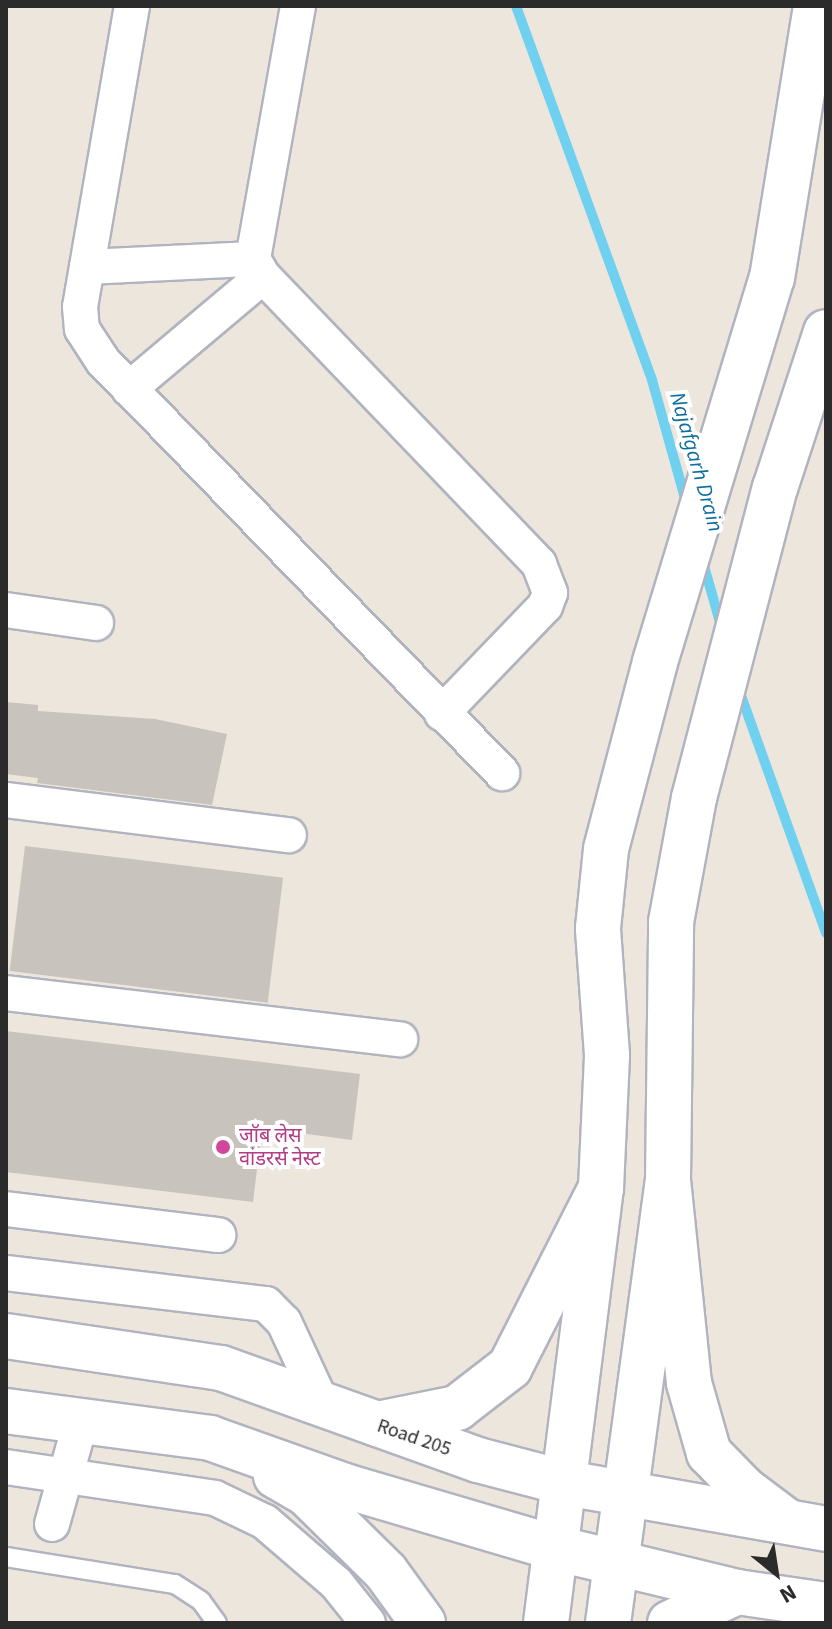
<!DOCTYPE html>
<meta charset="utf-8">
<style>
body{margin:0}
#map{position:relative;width:832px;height:1629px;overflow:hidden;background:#ede6dd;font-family:"Source Sans 3","Noto Sans Devanagari",sans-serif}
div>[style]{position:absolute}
.stream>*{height:10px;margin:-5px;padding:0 5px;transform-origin:5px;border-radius:5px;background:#70d0ef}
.building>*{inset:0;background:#c8c3bc;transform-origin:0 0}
.roads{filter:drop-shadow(2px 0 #b1b4bf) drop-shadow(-2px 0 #b1b4bf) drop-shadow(0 2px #b1b4bf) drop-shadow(0 -2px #b1b4bf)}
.service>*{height:18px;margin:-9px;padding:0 9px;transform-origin:9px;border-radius:9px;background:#fff}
.minor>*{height:34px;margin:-17px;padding:0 17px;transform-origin:17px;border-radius:17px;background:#fff}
.tertiary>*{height:44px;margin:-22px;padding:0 22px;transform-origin:22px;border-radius:22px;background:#fff}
.secondary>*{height:44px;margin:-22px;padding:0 22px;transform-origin:22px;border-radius:22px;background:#fff}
.dots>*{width:22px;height:22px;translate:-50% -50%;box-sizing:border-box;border:4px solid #fff;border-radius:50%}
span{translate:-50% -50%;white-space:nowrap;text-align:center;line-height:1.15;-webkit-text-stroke:8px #fff;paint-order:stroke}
.hotel-label{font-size:20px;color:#b23c85}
.left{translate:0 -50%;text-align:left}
.street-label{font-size:20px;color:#2b2b2b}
.water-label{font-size:22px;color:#0d6e9d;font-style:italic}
.frame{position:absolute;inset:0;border:8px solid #2b2b2b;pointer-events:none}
.north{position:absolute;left:736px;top:1533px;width:80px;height:80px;-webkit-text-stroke:6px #fff;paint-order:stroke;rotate:150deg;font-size:22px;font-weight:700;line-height:32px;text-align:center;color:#2b2b2b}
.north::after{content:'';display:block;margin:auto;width:28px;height:36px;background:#2b2b2b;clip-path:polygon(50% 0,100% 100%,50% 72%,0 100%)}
</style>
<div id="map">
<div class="stream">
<i style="left:516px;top:6px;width:398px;rotate:70deg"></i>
<i style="left:652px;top:380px;width:130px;rotate:74.4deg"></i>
<i style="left:702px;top:559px;width:73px;rotate:74.1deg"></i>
<i style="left:739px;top:690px;width:258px;rotate:70.3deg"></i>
</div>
<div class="building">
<i style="clip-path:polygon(6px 702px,38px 705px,38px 711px,155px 719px,227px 734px,212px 805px,37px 783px,38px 778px,6px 774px)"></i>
<i style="left:25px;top:846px;width:260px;height:126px;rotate:7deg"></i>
<i style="clip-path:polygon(6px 1031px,360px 1074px,352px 1140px,262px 1128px,253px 1202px,6px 1172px)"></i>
</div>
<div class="roads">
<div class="service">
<i style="left:6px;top:1557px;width:171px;rotate:9.1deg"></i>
<i style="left:175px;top:1584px;width:31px;rotate:33deg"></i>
<i style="left:201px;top:1601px;width:27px;rotate:54deg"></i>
</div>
<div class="minor">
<i style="left:132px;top:6px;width:305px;rotate:99.8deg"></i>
<i style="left:80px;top:307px;width:22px;rotate:85deg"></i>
<i style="left:82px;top:329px;width:38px;rotate:57deg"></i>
<i style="left:103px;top:361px;width:574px;rotate:45.92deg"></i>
<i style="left:298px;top:6px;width:257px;rotate:100.1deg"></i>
<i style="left:253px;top:259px;width:20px;rotate:60deg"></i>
<i style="left:263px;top:276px;width:399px;rotate:46.2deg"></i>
<i style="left:539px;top:564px;width:31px;rotate:69deg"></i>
<i style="left:550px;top:593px;width:14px;rotate:111deg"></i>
<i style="left:545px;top:606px;width:149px;rotate:133.9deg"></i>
<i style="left:87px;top:267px;width:166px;rotate:-2.8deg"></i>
<i style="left:129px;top:389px;width:175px;rotate:-40.1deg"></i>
<i style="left:6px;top:610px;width:91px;rotate:8.2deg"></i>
<i style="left:6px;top:800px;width:285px;rotate:7.1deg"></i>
<i style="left:6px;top:993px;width:397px;rotate:6.7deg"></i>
<i style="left:6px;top:1209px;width:214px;rotate:7deg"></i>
<i style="left:6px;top:1273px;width:262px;rotate:6.8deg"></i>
<i style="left:266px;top:1304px;width:25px;rotate:45deg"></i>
<i style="left:284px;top:1322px;width:90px;rotate:65.1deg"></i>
<i style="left:6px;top:1467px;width:211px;rotate:8.4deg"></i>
<i style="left:215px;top:1498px;width:55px;rotate:25.6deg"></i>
<i style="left:265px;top:1522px;width:94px;rotate:40.7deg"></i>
<i style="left:336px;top:1583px;width:51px;rotate:51.3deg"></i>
<i style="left:52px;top:1524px;width:107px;rotate:-74.3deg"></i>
</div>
<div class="tertiary">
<i style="left:546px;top:1623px;width:438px;rotate:-82.8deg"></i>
<i style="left:601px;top:1188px;width:133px;rotate:-87.4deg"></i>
<i style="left:607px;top:1055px;width:127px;rotate:-94.1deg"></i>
<i style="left:598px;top:928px;width:79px;rotate:-84.2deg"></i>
<i style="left:606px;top:849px;width:193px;rotate:-75.3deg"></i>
<i style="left:655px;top:662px;width:401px;rotate:-73.1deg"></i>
<i style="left:772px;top:278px;width:276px;rotate:-80.8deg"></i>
<i style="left:608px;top:1623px;width:447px;rotate:-82.3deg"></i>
<i style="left:668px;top:1180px;width:258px;rotate:-89.3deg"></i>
<i style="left:671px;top:922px;width:126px;rotate:-79.5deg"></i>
<i style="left:694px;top:798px;width:320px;rotate:-75.4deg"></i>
<i style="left:775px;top:488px;width:164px;rotate:-71.9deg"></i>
</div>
<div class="secondary">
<i style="left:668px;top:1180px;width:204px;rotate:84.1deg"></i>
<i style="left:689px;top:1383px;width:73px;rotate:74.1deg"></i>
<i style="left:709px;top:1453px;width:50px;rotate:45.8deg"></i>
<i style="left:744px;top:1489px;width:50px;rotate:36.9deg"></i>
<i style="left:6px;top:1336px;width:217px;rotate:8.5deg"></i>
<i style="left:221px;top:1368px;width:273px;rotate:19.7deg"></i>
<i style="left:478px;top:1460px;width:91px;rotate:14.6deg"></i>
<i style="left:566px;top:1483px;width:264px;rotate:10deg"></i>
<i style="left:6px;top:1411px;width:206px;rotate:7.5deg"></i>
<i style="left:210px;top:1438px;width:143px;rotate:19.6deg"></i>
<i style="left:345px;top:1486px;width:219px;rotate:16.4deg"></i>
<i style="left:555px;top:1548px;width:187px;rotate:13.6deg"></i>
<i style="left:737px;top:1592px;width:90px;rotate:8.3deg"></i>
<i style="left:377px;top:1424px;width:82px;rotate:-11.3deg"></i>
<i style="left:457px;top:1408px;width:67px;rotate:-37.7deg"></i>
<i style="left:510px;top:1367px;width:201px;rotate:-63.1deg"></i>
<i style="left:276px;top:1476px;width:34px;rotate:30deg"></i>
<i style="left:306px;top:1493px;width:112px;rotate:44.6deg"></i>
<i style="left:386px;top:1572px;width:63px;rotate:54deg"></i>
<i style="left:670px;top:1623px;width:74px;rotate:-24.8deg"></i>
</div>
</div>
<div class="dots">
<i style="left:223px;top:1147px;background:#d1479c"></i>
</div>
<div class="hotel-label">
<span class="left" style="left:239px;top:1148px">जॉब लेस<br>वांडरर्स नेस्ट</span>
</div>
<div class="street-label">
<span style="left:414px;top:1438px;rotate:19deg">Road 205</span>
</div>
<div class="water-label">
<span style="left:696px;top:462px;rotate:74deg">Najafgarh Drain</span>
</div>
<div class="frame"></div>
<div class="north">N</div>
</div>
